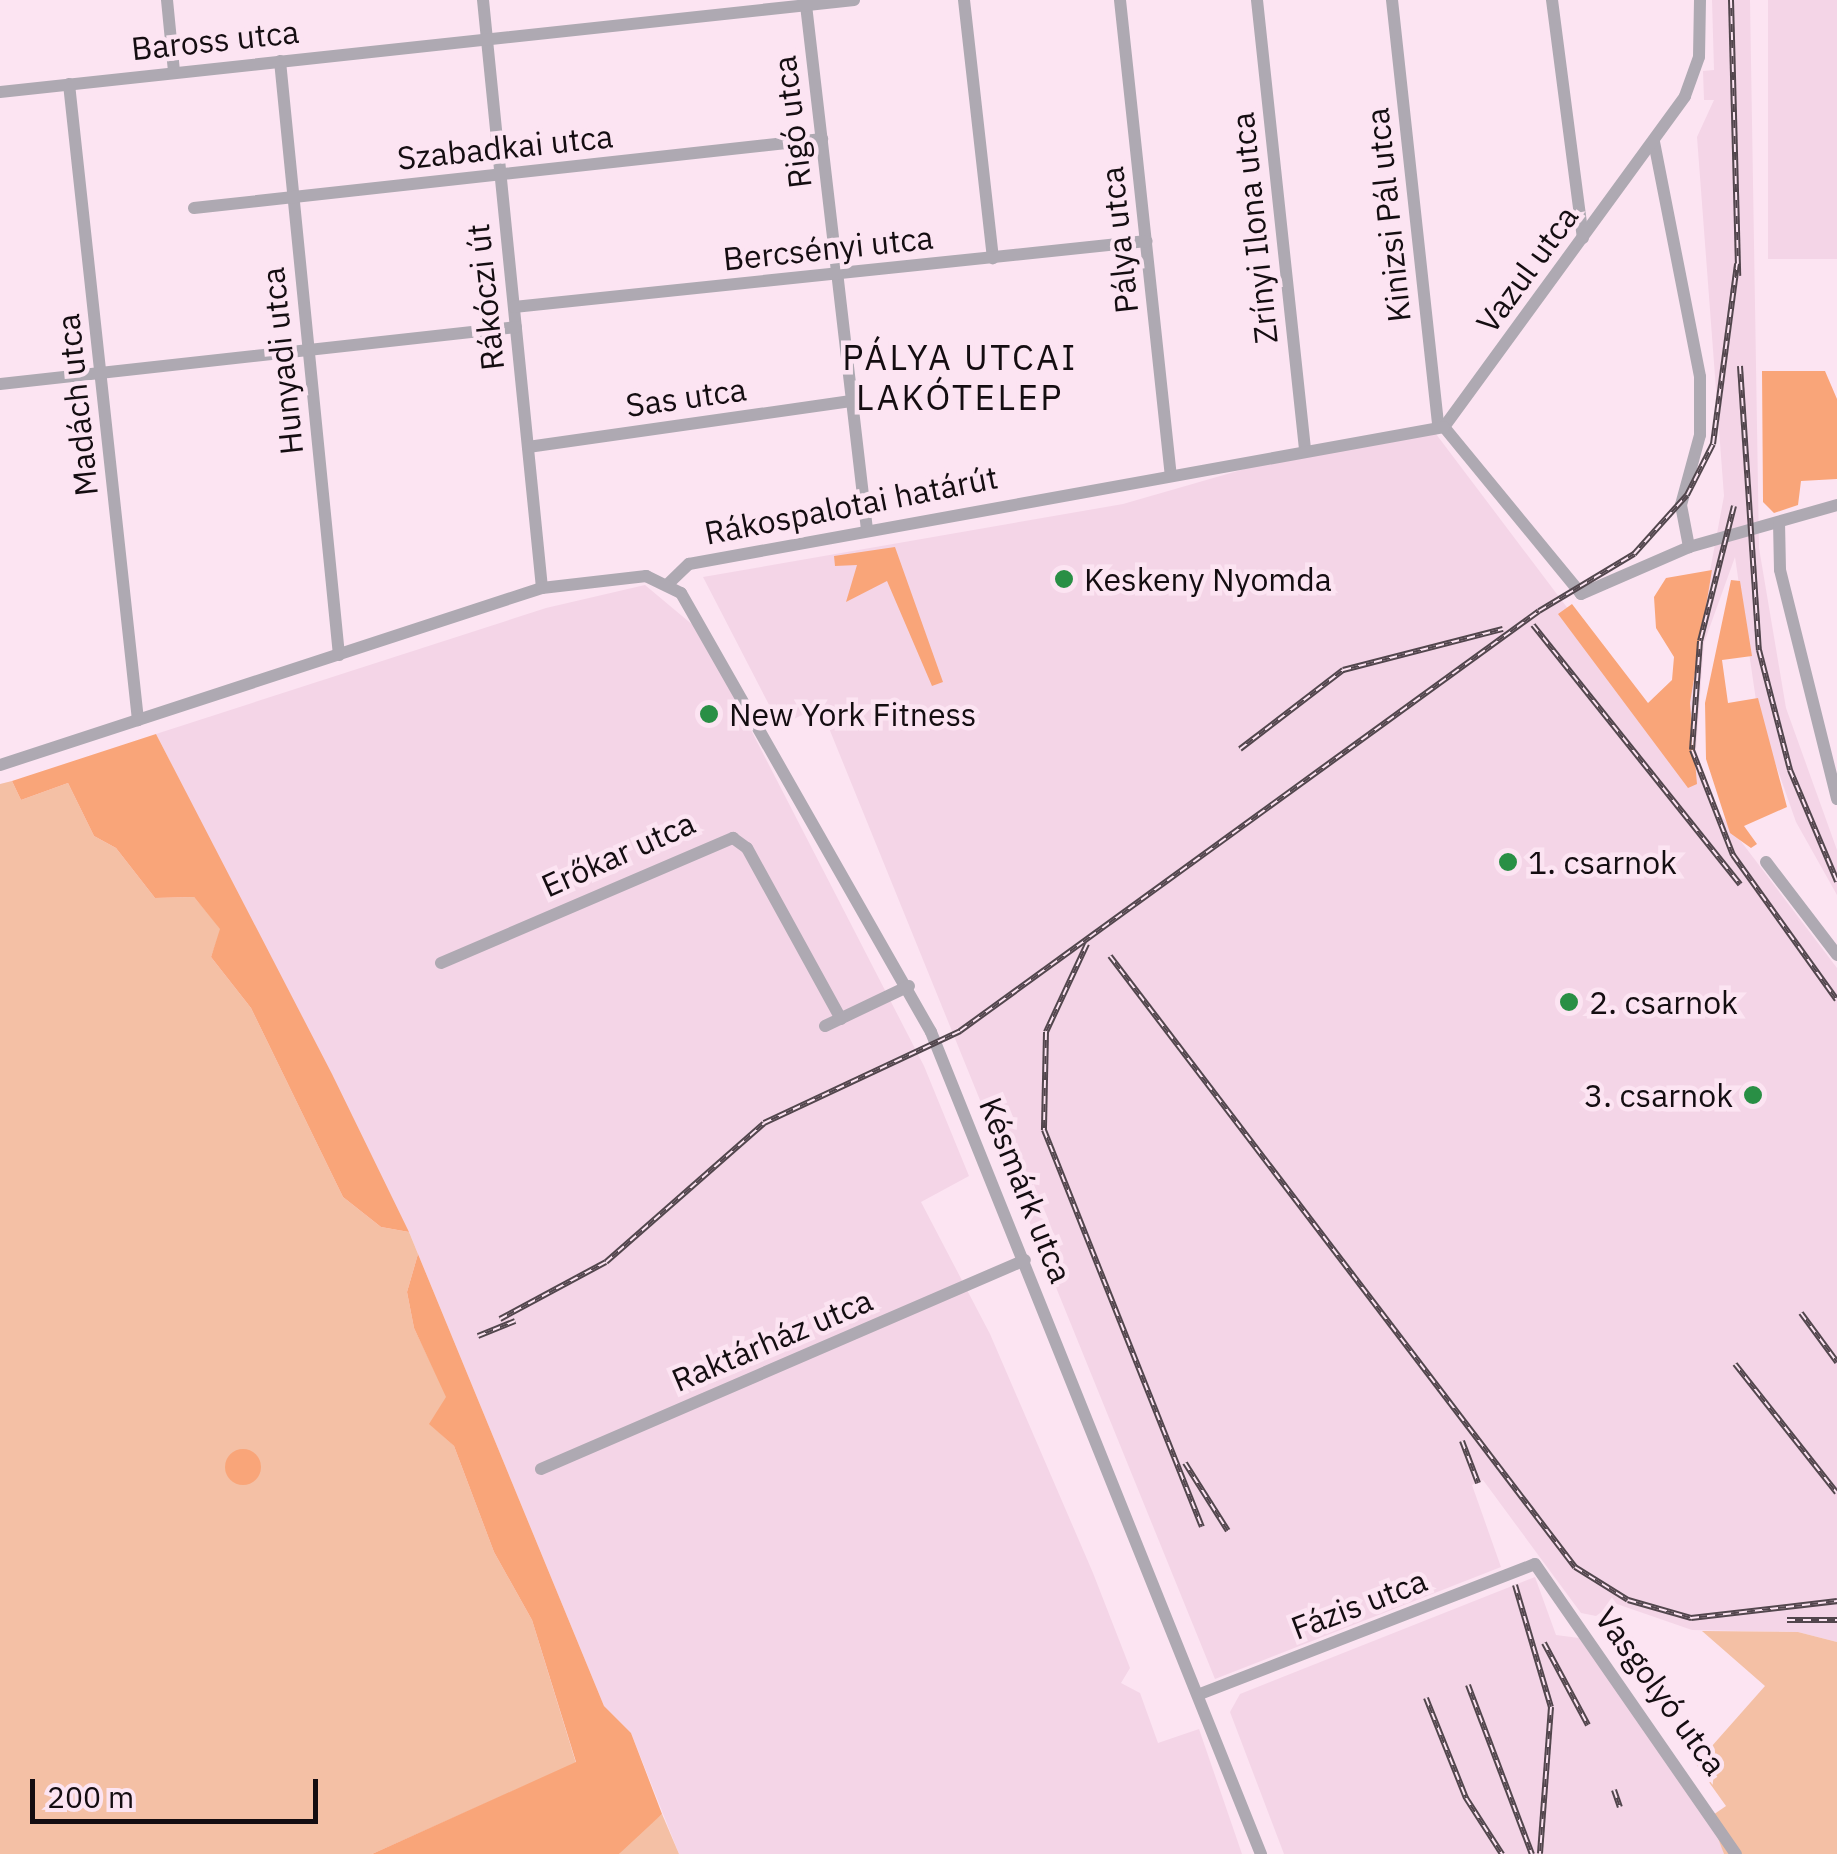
<!DOCTYPE html>
<meta charset="utf-8">
<style>
body{margin:0}
#map{position:relative;width:1837px;height:1854px;overflow:hidden;background:#fce4f2;font-family:"IBM Plex Sans",sans-serif}
div>[style]{position:absolute}
.built>*{inset:0;background:#f4d5e7;transform-origin:0 0}
.green>*{inset:0;background:#f4c0a5}
.forest>*{inset:0;background:#f9a579}
.round{border-radius:50%}
.minor>*{height:12px;margin:-6px;padding:0 6px;transform-origin:6px;border-radius:6px;background:#aea9b2}
.rail>*{height:6px;margin-top:-3px;transform-origin:0;background:repeating-linear-gradient(90deg,#fce4f2 0 8px,#52464d 0 16px);box-sizing:border-box;border-block:2px solid #52464d}
.dots>*{width:28px;height:28px;translate:-50% -50%;box-sizing:border-box;border:5px solid #fce4f2;border-radius:50%}
span{translate:-50% -50%;white-space:nowrap;text-align:center;line-height:1.15;-webkit-text-stroke:9px #fce4f2;paint-order:stroke}
.street-label{font-size:32px;color:#140d11}
.poi-label{font-size:32px;color:#140d11}
.left{translate:0 -50%;text-align:left}
.right{translate:-100% -50%;text-align:right}
.neighbourhood-label{font-size:35px;color:#140d11;letter-spacing:2.5px}
.scale{position:absolute;left:30px;top:1779px;width:288px;height:45px;box-sizing:border-box;border:5px solid #140d11;border-top:0;padding-left:12px;font-size:30px;line-height:35px;white-space:nowrap;color:#140d11;-webkit-text-stroke:8px #fce4f2;paint-order:stroke}
</style>
<div id="map">
<div class="built">
<i style="clip-path:polygon(1712px 0,1750px 0,1759px 548px,1786px 708px,1837px 850px,1837px 895px,1796px 822px,1758px 714px,1735px 557px,1704px 643px,1696px 751px,1718px 811px,1837px 968px,1837px 1642px,1798px 1632px,1692px 1630px,1614px 1603px,1596px 1616px,1581px 1613px,1483px 1480px,1472px 1485px,1501px 1567px,1215px 1679px,820px 706px,780px 726px,703px 577px,1123px 504px,1248px 468px,1436px 434px,1692px 773px,1688px 689px,1724px 496px,1697px 137px,1714px 100px,1704px 100px,1703px 71px,1714px 70px)"></i>
<i style="left:1768px;top:0;width:69px;height:259px"></i>
<i style="clip-path:polygon(645px 585px,700px 631px,924px 1066px,969px 1176px,921px 1202px,990px 1334px,1093px 1573px,1130px 1668px,1121px 1683px,1140px 1693px,1158px 1743px,1199px 1729px,1242px 1854px,679px 1854px,631px 1733px,604px 1706px,409px 1232px,156px 734px,546px 608px)"></i>
<i style="clip-path:polygon(1535px 1577px,1556px 1635px,1579px 1638px,1718px 1828px,1724px 1854px,1284px 1854px,1230px 1712px,1240px 1694px)"></i>
</div>
<div class="green">
<i style="clip-path:polygon(12px 781px,21px 800px,68px 783px,94px 836px,116px 848px,155px 898px,194px 897px,221px 929px,211px 957px,251px 1008px,343px 1197px,381px 1227px,409px 1232px,418px 1254px,407px 1292px,414px 1328px,447px 1397px,430px 1424px,454px 1446px,494px 1552px,532px 1620px,576px 1763px,372px 1854px,0 1854px,0 784px)"></i>
<i style="clip-path:polygon(1702px 1631px,1798px 1632px,1837px 1642px,1837px 1854px,1724px 1854px,1710px 1817px,1726px 1806px,1696px 1764px,1765px 1686px)"></i>
<i style="clip-path:polygon(662px 1814px,679px 1854px,619px 1854px,628px 1842px)"></i>
</div>
<div class="forest">
<i style="clip-path:polygon(1762px 371px,1825px 371px,1837px 399px,1837px 479px,1801px 481px,1798px 505px,1774px 513px,1763px 502px)"></i>
<i style="clip-path:polygon(895px 547px,943px 682px,932px 686px,887px 581px,846px 602px,857px 565px,835px 566px,834px 556px)"></i>
<i style="clip-path:polygon(1712px 570px,1690px 703px,1697px 784px,1688px 788px,1558px 614px,1572px 604px,1648px 703px,1672px 680px,1674px 657px,1656px 628px,1654px 597px,1666px 578px)"></i>
<i style="clip-path:polygon(1731px 580px,1740px 581px,1752px 656px,1722px 660px,1728px 703px,1758px 698px,1787px 807px,1744px 826px,1757px 844px,1751px 848px,1730px 833px,1706px 759px,1705px 703px)"></i>
<i style="clip-path:polygon(156px 734px,332px 1074px,409px 1232px,381px 1227px,343px 1197px,251px 1008px,211px 957px,220px 929px,194px 897px,155px 898px,116px 848px,94px 836px,68px 783px,21px 800px,12px 781px)"></i>
<i style="clip-path:polygon(418px 1254px,604px 1706px,631px 1733px,662px 1814px,619px 1854px,372px 1854px,576px 1762px,532px 1620px,494px 1552px,454px 1446px,429px 1424px,446px 1397px,414px 1328px,407px 1292px)"></i>
<i class="round" style="left:225px;top:1449px;width:36px;height:36px"></i>
</div>
<div class="minor">
<i style="left:167px;top:0;width:72px;rotate:84.4deg"></i>
<i style="left:483px;top:0;width:591px;rotate:84.27deg"></i>
<i style="left:964px;top:0;width:260px;rotate:83.6deg"></i>
<i style="left:1120px;top:0;width:478px;rotate:83.9deg"></i>
<i style="left:1257px;top:0;width:453px;rotate:83.9deg"></i>
<i style="left:1392px;top:0;width:426px;rotate:83.8deg"></i>
<i style="left:1552px;top:0;width:240px;rotate:82.6deg"></i>
<i style="left:806px;top:5px;width:529px;rotate:83.37deg"></i>
<i style="left:280px;top:61px;width:597px;rotate:84.33deg"></i>
<i style="left:69px;top:84px;width:640px;rotate:83.81deg"></i>
<i style="left:0;top:92px;width:859px;rotate:-6.15deg"></i>
<i style="left:1654px;top:142px;width:239px;rotate:78.9deg"></i>
<i style="left:1700px;top:377px;width:58px;rotate:90deg"></i>
<i style="left:1700px;top:435px;width:73px;rotate:105.2deg"></i>
<i style="left:1681px;top:505px;width:43px;rotate:79.2deg"></i>
<i style="left:194px;top:208px;width:632px;rotate:-6.27deg"></i>
<i style="left:514px;top:307px;width:636px;rotate:-5.95deg"></i>
<i style="left:0;top:384px;width:519px;rotate:-6.3deg"></i>
<i style="left:1444px;top:427px;width:409px;rotate:-53.9deg"></i>
<i style="left:1685px;top:96px;width:41px;rotate:-70.3deg"></i>
<i style="left:1699px;top:57px;width:57px;rotate:-89deg"></i>
<i style="left:1444px;top:427px;width:216px;rotate:50.6deg"></i>
<i style="left:1581px;top:594px;width:118px;rotate:-23.5deg"></i>
<i style="left:1689px;top:547px;width:154px;rotate:-15.8deg"></i>
<i style="left:528px;top:447px;width:328px;rotate:-8.1deg"></i>
<i style="left:1779px;top:522px;width:48px;rotate:88.8deg"></i>
<i style="left:1780px;top:570px;width:236px;rotate:76deg"></i>
<i style="left:668px;top:584px;width:29px;rotate:-44deg"></i>
<i style="left:689px;top:564px;width:767px;rotate:-10.28deg"></i>
<i style="left:0;top:765px;width:570px;rotate:-18.09deg"></i>
<i style="left:542px;top:588px;width:105px;rotate:-6.6deg"></i>
<i style="left:646px;top:576px;width:39px;rotate:26deg"></i>
<i style="left:681px;top:593px;width:505px;rotate:60.34deg"></i>
<i style="left:931px;top:1032px;width:886px;rotate:68.13deg"></i>
<i style="left:1766px;top:862px;width:117px;rotate:52.6deg"></i>
<i style="left:441px;top:963px;width:318px;rotate:-23.2deg"></i>
<i style="left:733px;top:838px;width:17px;rotate:36deg"></i>
<i style="left:747px;top:848px;width:195px;rotate:61.2deg"></i>
<i style="left:825px;top:1026px;width:93px;rotate:-25.5deg"></i>
<i style="left:541px;top:1469px;width:527px;rotate:-23.36deg"></i>
<i style="left:1200px;top:1694px;width:359px;rotate:-21.2deg"></i>
<i style="left:1535px;top:1564px;width:353px;rotate:55.3deg"></i>
</div>
<div class="rail">
<i style="left:1731px;top:0;width:276px;rotate:88.5deg"></i>
<i style="left:1740px;top:366px;width:285px;rotate:86.2deg"></i>
<i style="left:1759px;top:650px;width:124px;rotate:75.5deg"></i>
<i style="left:1790px;top:770px;width:121px;rotate:67.1deg"></i>
<i style="left:1734px;top:506px;width:139px;rotate:104.1deg"></i>
<i style="left:1700px;top:641px;width:109px;rotate:94.2deg"></i>
<i style="left:1692px;top:750px;width:113px;rotate:68.7deg"></i>
<i style="left:1733px;top:855px;width:178px;rotate:54.4deg"></i>
<i style="left:1533px;top:625px;width:332px;rotate:51.4deg"></i>
<i style="left:1240px;top:749px;width:130px;rotate:-37.5deg"></i>
<i style="left:1343px;top:670px;width:165px;rotate:-14.4deg"></i>
<i style="left:1087px;top:944px;width:97px;rotate:115deg"></i>
<i style="left:1046px;top:1032px;width:98px;rotate:91.2deg"></i>
<i style="left:1044px;top:1130px;width:427px;rotate:68.3deg"></i>
<i style="left:1110px;top:956px;width:768px;rotate:52.73deg"></i>
<i style="left:1575px;top:1567px;width:62px;rotate:31.9deg"></i>
<i style="left:1628px;top:1600px;width:66px;rotate:15.9deg"></i>
<i style="left:1691px;top:1618px;width:147px;rotate:-6.6deg"></i>
<i style="left:1801px;top:1313px;width:61px;rotate:53.7deg"></i>
<i style="left:500px;top:1319px;width:120px;rotate:-28.3deg"></i>
<i style="left:606px;top:1262px;width:210px;rotate:-41.3deg"></i>
<i style="left:764px;top:1123px;width:217px;rotate:-25.1deg"></i>
<i style="left:960px;top:1031px;width:715px;rotate:-35.96deg"></i>
<i style="left:1539px;top:611px;width:111px;rotate:-31deg"></i>
<i style="left:1634px;top:554px;width:79px;rotate:-48.1deg"></i>
<i style="left:1687px;top:495px;width:57px;rotate:-63deg"></i>
<i style="left:1713px;top:444px;width:182px;rotate:-82.4deg"></i>
<i style="left:478px;top:1336px;width:40px;rotate:-22deg"></i>
<i style="left:1735px;top:1364px;width:164px;rotate:51.7deg"></i>
<i style="left:1462px;top:1441px;width:45px;rotate:69.1deg"></i>
<i style="left:1185px;top:1463px;width:80px;rotate:57.7deg"></i>
<i style="left:1515px;top:1585px;width:127px;rotate:73.6deg"></i>
<i style="left:1551px;top:1707px;width:147px;rotate:94.3deg"></i>
<i style="left:1787px;top:1620px;width:50px"></i>
<i style="left:1544px;top:1643px;width:93px;rotate:61.8deg"></i>
<i style="left:1468px;top:1685px;width:181px;rotate:69.3deg"></i>
<i style="left:1426px;top:1698px;width:108px;rotate:68.2deg"></i>
<i style="left:1466px;top:1798px;width:67px;rotate:57.3deg"></i>
<i style="left:1614px;top:1790px;width:18px;rotate:71deg"></i>
</div>
<div class="dots">
<i style="left:1064px;top:579px;background:#298f45"></i>
<i style="left:709px;top:714px;background:#298f45"></i>
<i style="left:1508px;top:862px;background:#298f45"></i>
<i style="left:1569px;top:1002px;background:#298f45"></i>
<i style="left:1753px;top:1095px;background:#298f45"></i>
</div>
<div class="street-label">
<span style="left:215px;top:40px;rotate:-6deg">Baross utca</span>
<span style="left:792px;top:122px;rotate:-97deg">Rigó utca</span>
<span style="left:505px;top:147px;rotate:-6deg">Szabadkai utca</span>
<span style="left:1388px;top:215px;rotate:-96deg">Kinizsi Pál utca</span>
<span style="left:1254px;top:228px;rotate:-96deg">Zrínyi Ilona utca</span>
<span style="left:1119px;top:240px;rotate:-96deg">Pálya utca</span>
<span style="left:828px;top:248px;rotate:-6deg">Bercsényi utca</span>
<span style="left:1527px;top:269px;rotate:-54deg">Vazul utca</span>
<span style="left:485px;top:297px;rotate:-96deg">Rákóczi út</span>
<span style="left:282px;top:361px;rotate:-96deg">Hunyadi utca</span>
<span style="left:686px;top:397px;rotate:-8deg">Sas utca</span>
<span style="left:77px;top:405px;rotate:-96deg">Madách utca</span>
<span style="left:851px;top:505px;rotate:-11deg">Rákospalotai határút</span>
<span style="left:618px;top:854px;rotate:-24deg">Erőkar utca</span>
<span style="left:1026px;top:1190px;rotate:68deg">Késmárk utca</span>
<span style="left:772px;top:1340px;rotate:-23deg">Raktárház utca</span>
<span style="left:1359px;top:1604px;rotate:-21deg">Fázis utca</span>
<span style="left:1661px;top:1691px;rotate:54deg">Vasgolyó utca</span>
</div>
<div class="poi-label">
<span class="left" style="left:1084px;top:579px">Keskeny Nyomda</span>
<span class="left" style="left:729px;top:714px">New York Fitness</span>
<span class="left" style="left:1528px;top:862px">1. csarnok</span>
<span class="left" style="left:1589px;top:1002px">2. csarnok</span>
<span class="right" style="left:1733px;top:1095px">3. csarnok</span>
</div>
<div class="neighbourhood-label">
<span style="left:960px;top:377px">PÁLYA UTCAI<br>LAKÓTELEP</span>
</div>
<div class="scale">200 m</div>
</div>
